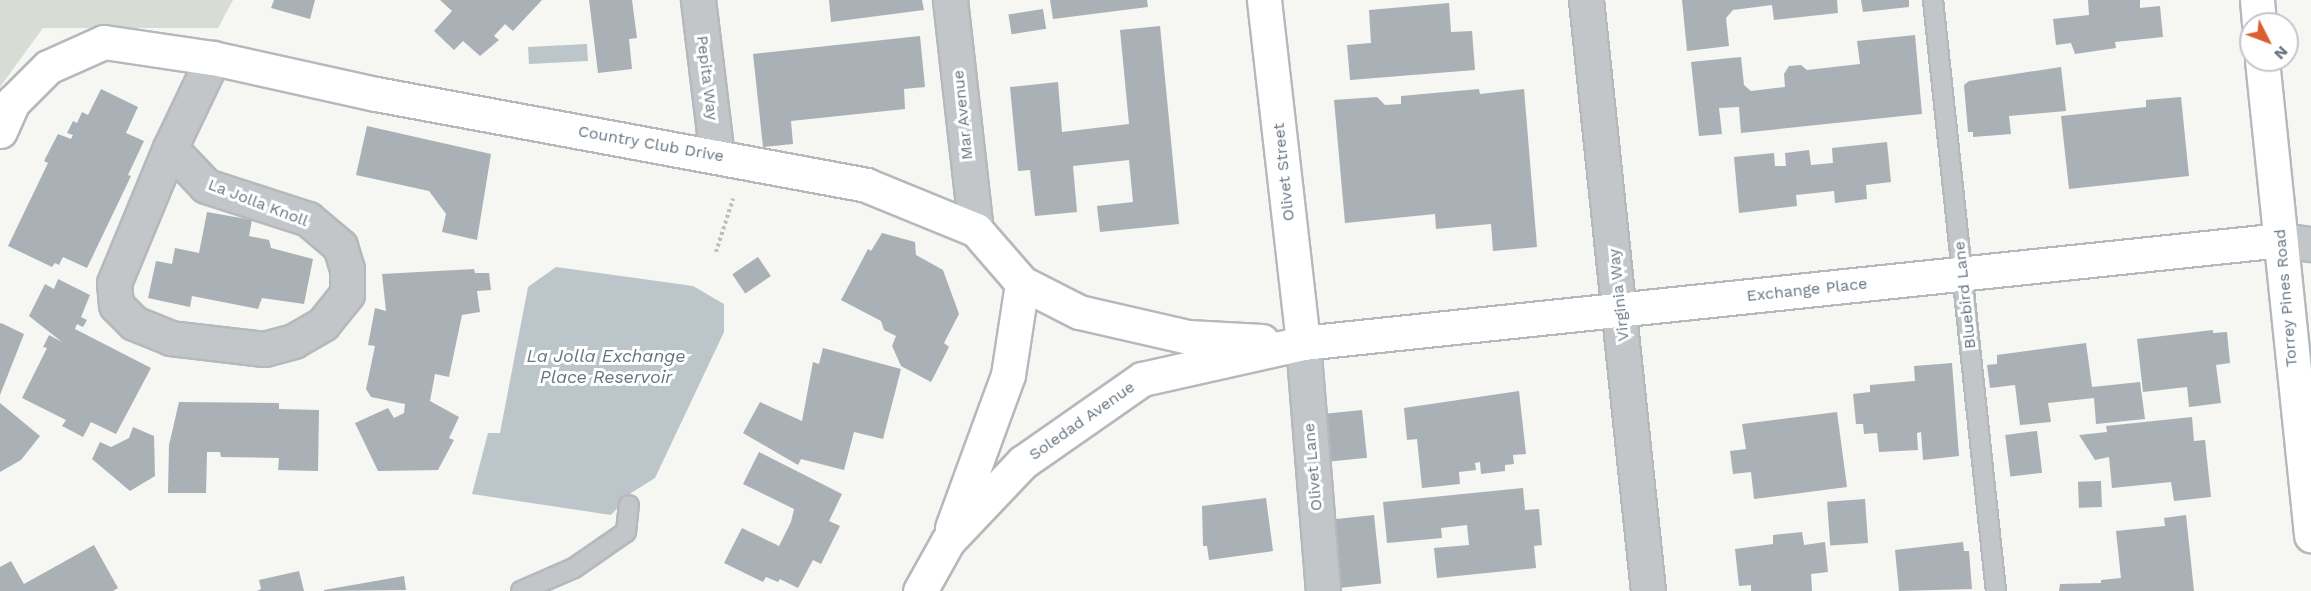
<!DOCTYPE html>
<style>
body{margin:0}
#map{position:relative;width:2311px;height:591px;overflow:hidden;background:#f6f6f3;font-family:"Work Sans",sans-serif}
div>[style]{position:absolute}
.green>*{inset:0;background:#d7ddd4}
.water>*{inset:0;background:#bcc5ca;transform-origin:0 0}
.building>*{inset:0;background:#a9b0b6;transform-origin:0 0}
.path>*{height:4px;margin-top:-2px;transform-origin:0;background:repeating-linear-gradient(90deg,#bcbec0 0 3px,transparent 0 6px)}
.roads{filter:drop-shadow(2px 0 #b5b9bd) drop-shadow(-2px 0 #b5b9bd) drop-shadow(0 2px #b5b9bd) drop-shadow(0 -2px #b5b9bd)}
.lane>*{height:18px;margin:-9px;padding:0 9px;transform-origin:9px;border-radius:9px;background:#c2c6c9}
.street>*{height:33px;margin:-16.5px;padding:0 16.5px;transform-origin:16.5px;border-radius:16.5px;background:#c2c6c9}
.secondary>*{height:33px;margin:-16.5px;padding:0 16.5px;transform-origin:16.5px;border-radius:16.5px;background:#fff}
.primary>*{height:33px;margin:-16.5px;padding:0 16.5px;transform-origin:16.5px;border-radius:16.5px;background:#fff}
span{translate:-50% -50%;white-space:nowrap;text-align:center;line-height:1.15;-webkit-text-stroke:6px #fff;paint-order:stroke}
.street-label{font-size:16px;color:#677583}
.water-label{font-size:18px;color:#63767f;font-style:italic}
.north{position:absolute;left:2239px;top:12px;width:60px;height:60px;box-sizing:border-box;background:#fff;border:2px solid #c2c8cd;border-radius:50%;rotate:132deg;font-size:16px;font-weight:700;line-height:24px;text-align:center;color:#677583}
.north::after{content:'';display:block;margin:auto;width:21px;height:27px;background:#da5e2f;clip-path:polygon(50% 0,100% 100%,50% 72%,0 100%)}
</style>
<div id="map">
<div class="green">
<i style="clip-path:polygon(0 0,233px 0,218px 28px,43px 28px,0 87px)"></i>
</div>
<div class="water">
<i style="left:587px;top:44px;width:17px;height:59px;rotate:87deg"></i>
<i style="clip-path:polygon(556px 267px,693px 286px,724px 304px,724px 332px,655px 478px,631px 493px,611px 515px,472px 494px,488px 433px,500px 433px,528px 287px)"></i>
</div>
<div class="building">
<i style="clip-path:polygon(274px 0,315px 0,310px 19px,271px 8px)"></i>
<i style="clip-path:polygon(440px 0,542px 0,513px 31px,505px 24px,494px 36px,499px 40px,480px 56px,463px 41px,454px 50px,434px 31px,452px 11px)"></i>
<i style="clip-path:polygon(589px 0,632px 0,637px 38px,629px 39px,632px 69px,598px 73px)"></i>
<i style="clip-path:polygon(829px 0,922px 0,924px 10px,831px 22px)"></i>
<i style="clip-path:polygon(1050px 0,1147px 0,1148px 7px,1053px 19px)"></i>
<i style="clip-path:polygon(1682px 0,1837px 0,1838px 13px,1774px 20px,1772px 5px,1733px 10px,1726px 18px,1729px 46px,1687px 51px)"></i>
<i style="clip-path:polygon(1861px 0,1909px 0,1909px 7px,1863px 12px)"></i>
<i style="clip-path:polygon(2088px 0,2140px 0,2140px 8px,2160px 6px,2163px 37px,2115px 42px,2116px 48px,2075px 54px,2071px 43px,2056px 45px,2053px 19px,2089px 15px)"></i>
<i style="clip-path:polygon(1449px 3px,1451px 32px,1472px 31px,1475px 70px,1350px 80px,1347px 45px,1371px 43px,1369px 10px)"></i>
<i style="left:1043px;top:9px;width:20px;height:35px;rotate:81deg"></i>
<i style="clip-path:polygon(1160px 26px,1179px 224px,1100px 232px,1097px 206px,1133px 202px,1129px 160px,1073px 166px,1077px 212px,1035px 216px,1030px 170px,1018px 171px,1010px 87px,1058px 82px,1062px 132px,1129px 124px,1120px 30px)"></i>
<i style="clip-path:polygon(1915px 35px,1922px 114px,1741px 133px,1739px 107px,1719px 108px,1722px 134px,1699px 136px,1691px 62px,1741px 57px,1744px 85px,1751px 91px,1785px 87px,1784px 74px,1789px 66px,1801px 65px,1807px 70px,1860px 64px,1857px 41px)"></i>
<i style="clip-path:polygon(920px 36px,925px 87px,904px 89px,905px 109px,791px 121px,793px 144px,763px 147px,753px 54px)"></i>
<i style="clip-path:polygon(2061px 67px,2066px 111px,2009px 116px,2011px 134px,1973px 137px,1973px 132px,1968px 132px,1964px 85px,1969px 81px)"></i>
<i style="clip-path:polygon(101px 89px,138px 107px,126px 133px,144px 141px,128px 175px,131px 176px,87px 268px,63px 257px,59px 265px,55px 263px,52px 267px,8px 246px,48px 163px,44px 161px,58px 134px,71px 139px,73px 135px,67px 133px,73px 121px,77px 123px,82px 112px,88px 115px)"></i>
<i style="clip-path:polygon(1479px 89px,1480px 94px,1524px 89px,1537px 247px,1493px 251px,1491px 224px,1436px 229px,1435px 214px,1345px 223px,1334px 100px,1377px 97px,1385px 105px,1401px 104px,1401px 96px)"></i>
<i style="clip-path:polygon(2181px 97px,2189px 176px,2069px 189px,2061px 116px,2146px 107px,2146px 100px)"></i>
<i style="clip-path:polygon(367px 126px,491px 154px,477px 240px,442px 232px,446px 214px,429px 191px,356px 175px)"></i>
<i style="clip-path:polygon(1887px 142px,1891px 182px,1866px 185px,1867px 199px,1835px 203px,1834px 191px,1796px 195px,1797px 206px,1739px 213px,1734px 157px,1774px 153px,1775px 166px,1786px 166px,1785px 153px,1809px 150px,1811px 165px,1833px 163px,1832px 148px)"></i>
<i style="clip-path:polygon(207px 212px,252px 220px,249px 236px,269px 240px,271px 248px,313px 259px,304px 304px,262px 298px,258px 309px,192px 296px,190px 307px,148px 298px,156px 261px,172px 264px,175px 248px,199px 253px)"></i>
<i style="clip-path:polygon(882px 233px,915px 242px,916px 255px,943px 270px,959px 314px,944px 343px,949px 347px,931px 382px,901px 366px,892px 346px,896px 336px,884px 330px,881px 321px,841px 300px,868px 249px,871px 251px)"></i>
<i style="left:758px;top:257px;width:23px;height:31px;rotate:56deg"></i>
<i style="clip-path:polygon(474px 269px,475px 273px,489px 273px,491px 290px,477px 291px,480px 312px,462px 315px,449px 377px,435px 374px,430px 401px,459px 417px,449px 438px,454px 440px,438px 470px,378px 471px,355px 423px,388px 408px,394px 418px,404px 413px,405px 404px,371px 397px,366px 389px,375px 346px,368px 345px,375px 308px,386px 311px,382px 274px)"></i>
<i style="clip-path:polygon(58px 279px,90px 295px,81px 317px,87px 320px,83px 327px,77px 324px,75px 329px,151px 368px,116px 434px,91px 422px,83px 437px,62px 426px,66px 420px,22px 398px,47px 348px,43px 347px,49px 335px,62px 342px,29px 316px,45px 284px,54px 289px)"></i>
<i style="clip-path:polygon(1px 323px,24px 334px,0 395px,0 324px)"></i>
<i style="clip-path:polygon(2213px 330px,2213px 333px,2227px 332px,2230px 363px,2216px 365px,2221px 403px,2189px 407px,2187px 387px,2143px 392px,2137px 339px)"></i>
<i style="clip-path:polygon(2086px 343px,2092px 387px,2140px 382px,2145px 419px,2096px 424px,2094px 398px,2048px 403px,2051px 422px,2020px 425px,2015px 385px,1990px 388px,1987px 365px,1997px 364px,1997px 355px)"></i>
<i style="clip-path:polygon(823px 348px,901px 369px,883px 439px,854px 432px,844px 470px,801px 459px,798px 465px,743px 433px,760px 402px,802px 421px,813px 362px,819px 364px)"></i>
<i style="clip-path:polygon(1952px 363px,1959px 456px,1923px 460px,1921px 432px,1917px 433px,1918px 450px,1879px 452px,1877px 433px,1864px 434px,1863px 424px,1856px 424px,1853px 394px,1870px 392px,1870px 385px,1915px 381px,1914px 366px)"></i>
<i style="clip-path:polygon(1519px 391px,1526px 454px,1513px 455px,1514px 464px,1505px 465px,1505px 471px,1481px 474px,1480px 462px,1475px 463px,1476px 470px,1459px 472px,1460px 484px,1422px 488px,1417px 439px,1407px 440px,1404px 408px)"></i>
<i style="clip-path:polygon(179px 402px,279px 403px,279px 409px,319px 410px,318px 471px,278px 470px,279px 458px,221px 457px,220px 452px,207px 452px,206px 493px,168px 493px,169px 445px)"></i>
<i style="clip-path:polygon(0 403px,40px 436px,21px 460px,0 472px)"></i>
<i style="left:1362px;top:410px;width:48px;height:49px;rotate:84deg"></i>
<i style="clip-path:polygon(1837px 412px,1847px 487px,1754px 499px,1751px 472px,1733px 474px,1730px 451px,1746px 449px,1742px 424px)"></i>
<i style="clip-path:polygon(2192px 417px,2194px 441px,2205px 440px,2211px 497px,2174px 501px,2171px 482px,2112px 488px,2109px 457px,2095px 460px,2079px 435px,2107px 432px,2106px 426px)"></i>
<i style="clip-path:polygon(133px 427px,154px 436px,155px 476px,130px 491px,92px 459px,100px 442px,111px 447px,129px 438px)"></i>
<i style="left:2037px;top:431px;width:42px;height:32px;rotate:83deg"></i>
<i style="clip-path:polygon(759px 452px,842px 494px,829px 521px,840px 526px,821px 564px,813px 560px,798px 588px,780px 579px,778px 582px,766px 577px,763px 582px,724px 563px,742px 528px,779px 546px,791px 522px,794px 509px,743px 484px)"></i>
<i style="left:2101px;top:481px;width:26px;height:23px;rotate:88deg"></i>
<i style="clip-path:polygon(1523px 488px,1525px 510px,1539px 509px,1542px 545px,1534px 546px,1536px 568px,1437px 578px,1434px 548px,1469px 545px,1467px 525px,1441px 528px,1442px 538px,1387px 543px,1383px 502px)"></i>
<i style="clip-path:polygon(1266px 498px,1273px 551px,1209px 560px,1207px 546px,1203px 546px,1202px 506px)"></i>
<i style="left:1865px;top:499px;width:44px;height:38px;rotate:86deg"></i>
<i style="left:1374px;top:515px;width:69px;height:47px;rotate:84deg"></i>
<i style="clip-path:polygon(2186px 515px,2194px 591px,2059px 591px,2060px 584px,2101px 583px,2101px 580px,2121px 578px,2116px 531px,2165px 526px,2164px 518px)"></i>
<i style="clip-path:polygon(1802px 532px,1804px 545px,1825px 542px,1828px 572px,1811px 574px,1812px 591px,1751px 591px,1751px 585px,1739px 586px,1735px 549px,1773px 544px,1773px 535px)"></i>
<i style="clip-path:polygon(1963px 542px,1964px 551px,1969px 551px,1972px 589px,1899px 591px,1895px 550px)"></i>
<i style="clip-path:polygon(94px 545px,118px 588px,113px 591px,0 591px,0 567px,11px 561px,24px 584px)"></i>
<i style="clip-path:polygon(299px 571px,304px 591px,257px 591px,261px 589px,259px 580px)"></i>
<i style="clip-path:polygon(404px 576px,406px 590px,324px 591px,324px 590px)"></i>
</div>
<div class="path">
<i style="left:716px;top:252px;width:56px;rotate:-72.2deg"></i>
</div>
<div class="roads">
<div class="lane">
<i style="left:1933px;top:0;width:594px;rotate:83.92deg"></i>
<i style="left:521px;top:591px;width:58px;rotate:-23.5deg"></i>
<i style="left:574px;top:568px;width:63px;rotate:-34.7deg"></i>
<i style="left:626px;top:532px;width:27px;rotate:-84deg"></i>
</div>
<div class="street">
<i style="left:698px;top:0;width:157px;rotate:83.1deg"></i>
<i style="left:950px;top:0;width:231px;rotate:83.6deg"></i>
<i style="left:1586px;top:0;width:594px;rotate:84.01deg"></i>
<i style="left:170px;top:148px;width:52px;rotate:46.5deg"></i>
<i style="left:206px;top:186px;width:107px;rotate:17.9deg"></i>
<i style="left:308px;top:219px;width:42px;rotate:40.2deg"></i>
<i style="left:340px;top:246px;width:24px;rotate:73deg"></i>
<i style="left:347px;top:269px;width:25px;rotate:90deg"></i>
<i style="left:347px;top:294px;width:38px;rotate:129deg"></i>
<i style="left:323px;top:324px;width:34px;rotate:150deg"></i>
<i style="left:294px;top:341px;width:31px;rotate:165deg"></i>
<i style="left:264px;top:349px;width:94px;rotate:-173.3deg"></i>
<i style="left:171px;top:338px;width:40px;rotate:-158deg"></i>
<i style="left:134px;top:323px;width:25px;rotate:-135deg"></i>
<i style="left:116px;top:305px;width:22px;rotate:-95deg"></i>
<i style="left:114px;top:283px;width:146px;rotate:-67.5deg"></i>
<i style="left:170px;top:148px;width:100px;rotate:-64.5deg"></i>
<i style="left:2281px;top:240px;width:30px;rotate:8deg"></i>
<i style="left:1303px;top:343px;width:249px;rotate:85.4deg"></i>
</div>
<div class="secondary">
<i style="left:1264px;top:0;width:345px;rotate:83.5deg"></i>
<i style="left:0;top:131px;width:32px;rotate:-66deg"></i>
<i style="left:13px;top:102px;width:49px;rotate:-45deg"></i>
<i style="left:48px;top:67px;width:61px;rotate:-24.1deg"></i>
<i style="left:104px;top:42px;width:110px;rotate:8.4deg"></i>
<i style="left:213px;top:58px;width:167px;rotate:12.5deg"></i>
<i style="left:376px;top:94px;width:498px;rotate:10.5deg"></i>
<i style="left:866px;top:185px;width:119px;rotate:22.2deg"></i>
<i style="left:976px;top:230px;width:70px;rotate:49deg"></i>
<i style="left:1022px;top:283px;width:64px;rotate:27deg"></i>
<i style="left:1079px;top:312px;width:112px;rotate:12.9deg"></i>
<i style="left:1188px;top:337px;width:74px;rotate:3.1deg"></i>
<i style="left:952px;top:528px;width:163px;rotate:-69.9deg"></i>
<i style="left:1008px;top:375px;width:93px;rotate:-81.3deg"></i>
<i style="left:920px;top:591px;width:57px;rotate:-60.8deg"></i>
<i style="left:948px;top:541px;width:109px;rotate:-46.5deg"></i>
<i style="left:1023px;top:462px;width:145px;rotate:-34.9deg"></i>
<i style="left:1142px;top:379px;width:165px;rotate:-12.6deg"></i>
<i style="left:1303px;top:343px;width:983px;rotate:-6.01deg"></i>
</div>
<div class="primary">
<i style="left:2257px;top:0;width:24px;rotate:85deg"></i>
<i style="left:2262px;top:60px;width:478px;rotate:84.1deg"></i>
</div>
</div>
<div class="street-label">
<span style="left:707px;top:78px;rotate:83deg">Pepita Way</span>
<span style="left:963px;top:115px;rotate:-96deg">Mar Avenue</span>
<span style="left:651px;top:144px;rotate:10deg">Country Club Drive</span>
<span style="left:1284px;top:172px;rotate:-96deg">Olivet Street</span>
<span style="left:258px;top:203px;rotate:21deg">La Jolla Knoll</span>
<span style="left:1807px;top:290px;rotate:-6deg">Exchange Place</span>
<span style="left:1619px;top:295px;rotate:-96deg">Virginia Way</span>
<span style="left:1965px;top:295px;rotate:-96deg">Bluebird Lane</span>
<span style="left:2286px;top:298px;rotate:-95deg">Torrey Pines Road</span>
<span style="left:1082px;top:421px;rotate:-35deg">Soledad Avenue</span>
<span style="left:1313px;top:467px;rotate:-95deg">Olivet Lane</span>
</div>
<div class="water-label">
<span style="left:606px;top:367px">La Jolla Exchange<br>Place Reservoir</span>
</div>
<div class="north">N</div>
</div>
